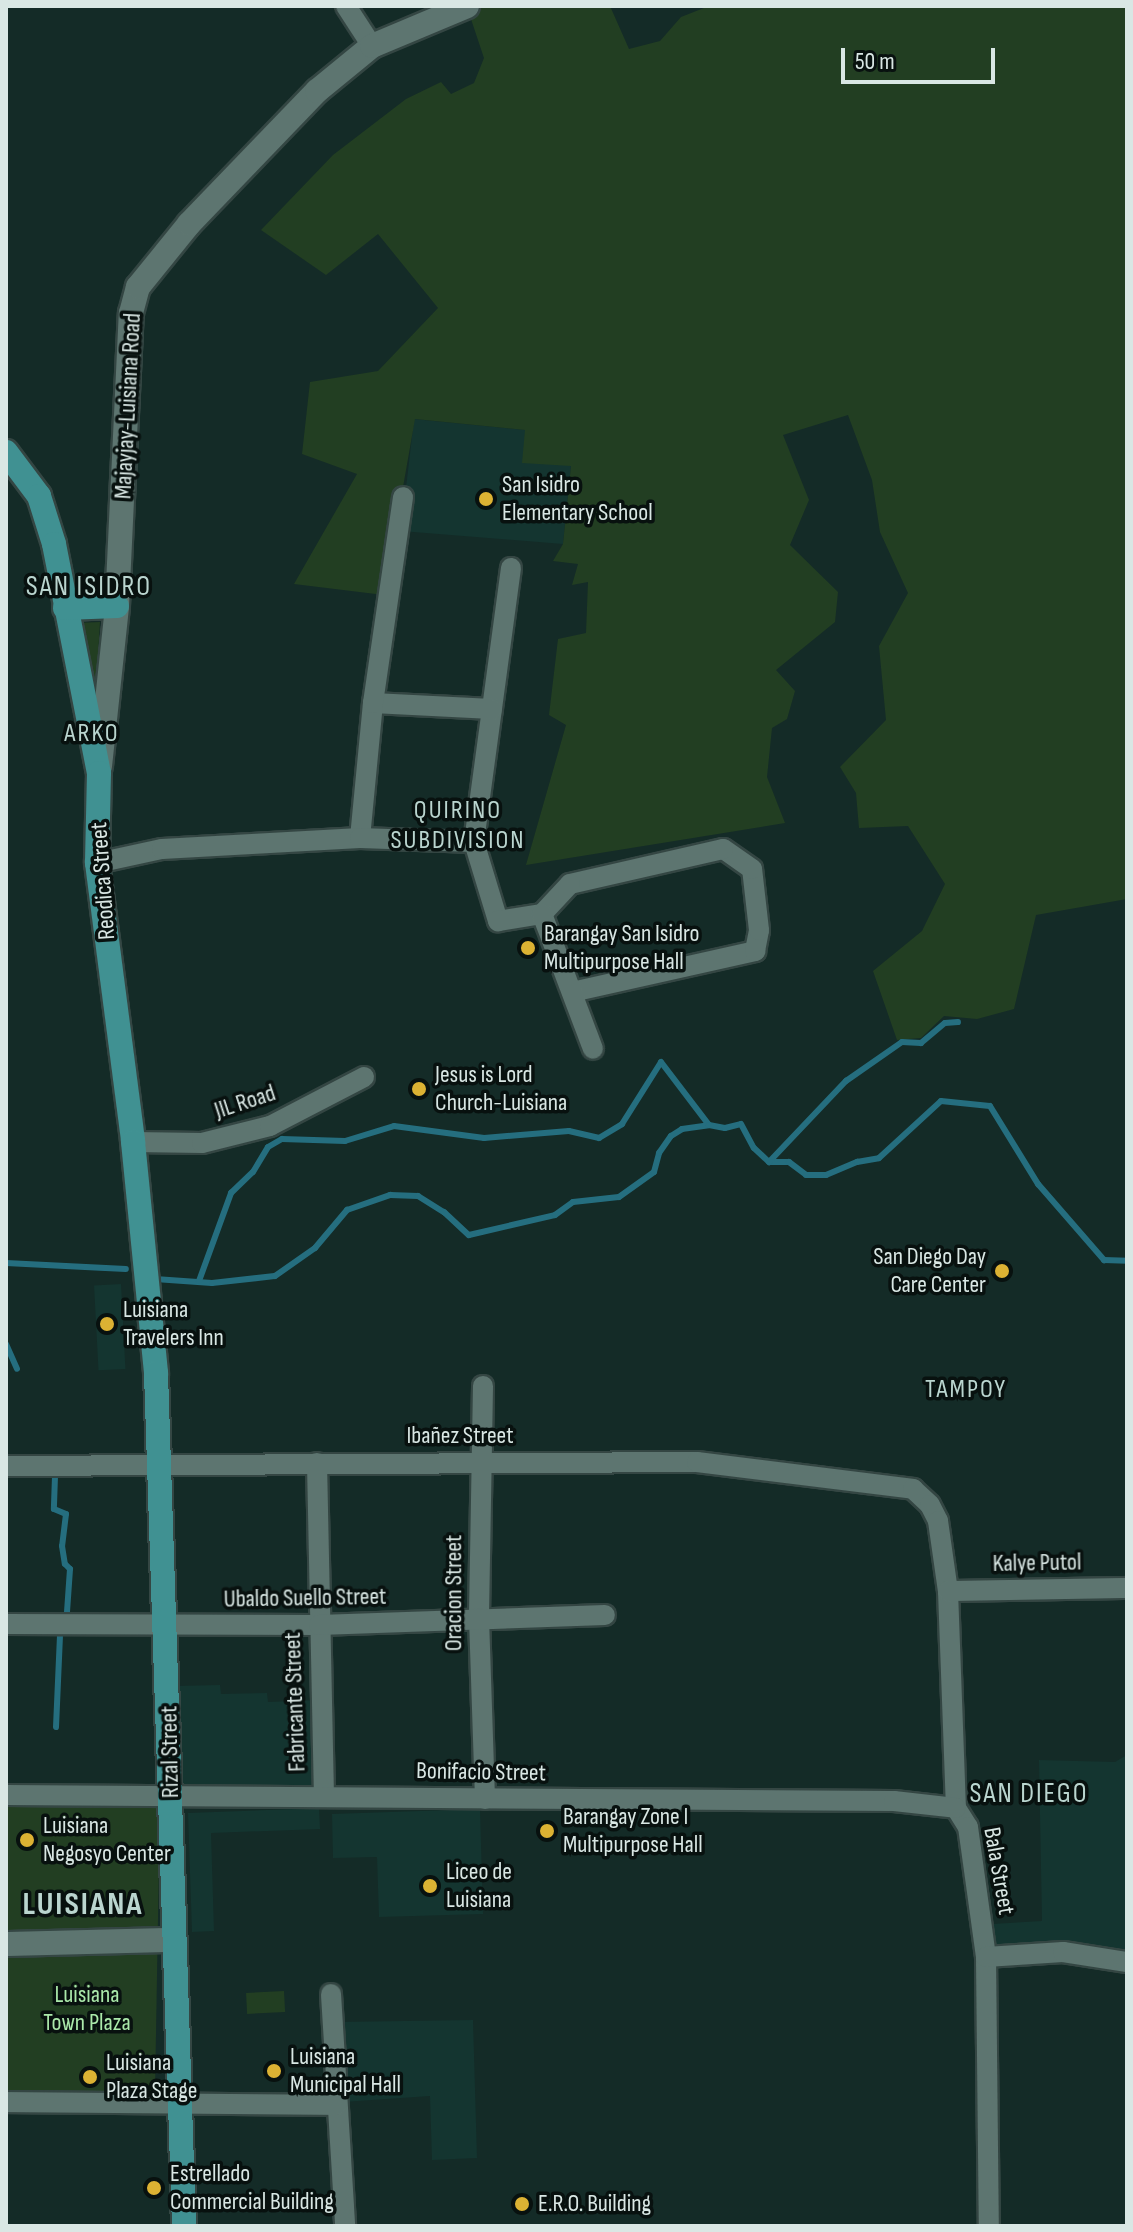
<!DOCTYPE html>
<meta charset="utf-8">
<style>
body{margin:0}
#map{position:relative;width:1133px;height:2232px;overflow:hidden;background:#142b27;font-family:"Sofia Sans Condensed",sans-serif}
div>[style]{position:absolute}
.built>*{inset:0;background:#143530;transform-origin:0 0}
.green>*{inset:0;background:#223e22;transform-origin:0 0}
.stream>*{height:6px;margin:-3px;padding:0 3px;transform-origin:3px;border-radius:3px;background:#256e7f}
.roads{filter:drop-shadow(2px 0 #344643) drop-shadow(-2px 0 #344643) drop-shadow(0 2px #344643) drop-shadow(0 -2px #344643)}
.street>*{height:20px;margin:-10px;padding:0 10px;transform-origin:10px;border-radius:10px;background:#5d7570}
.secondary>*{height:24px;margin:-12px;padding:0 12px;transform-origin:12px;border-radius:12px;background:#5d7570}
.primary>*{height:24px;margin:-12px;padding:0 12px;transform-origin:12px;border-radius:12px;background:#409192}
.dots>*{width:22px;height:22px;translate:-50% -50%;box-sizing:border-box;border:4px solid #08110f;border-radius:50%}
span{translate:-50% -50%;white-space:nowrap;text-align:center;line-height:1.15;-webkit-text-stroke:7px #08110f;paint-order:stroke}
.street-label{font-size:24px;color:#d9e7e4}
.poi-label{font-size:24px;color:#d9e7e4}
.left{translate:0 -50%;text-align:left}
.right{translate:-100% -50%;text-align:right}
.park-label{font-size:24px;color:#abe9aa}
.neighbourhood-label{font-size:26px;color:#bad5cf;letter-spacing:2px}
.quarter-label{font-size:28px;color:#bad5cf;letter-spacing:2px}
.district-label{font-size:32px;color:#bad5cf;font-weight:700;letter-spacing:2px}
.frame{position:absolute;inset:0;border:8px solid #d9e7e4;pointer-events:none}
.scale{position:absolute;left:841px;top:48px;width:154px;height:36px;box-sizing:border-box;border:4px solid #d9e7e4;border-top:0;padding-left:10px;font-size:24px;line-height:28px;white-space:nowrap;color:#d9e7e4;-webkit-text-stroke:6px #08110f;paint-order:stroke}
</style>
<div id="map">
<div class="built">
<i style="clip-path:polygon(414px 419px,526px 430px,571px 466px,563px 544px,401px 531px)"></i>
<i style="left:121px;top:1284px;width:85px;height:27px;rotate:87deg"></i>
<i style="clip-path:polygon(220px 1685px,221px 1694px,267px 1693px,268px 1702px,317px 1700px,319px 1787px,177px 1791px,175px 1686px)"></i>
<i style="clip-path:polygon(1127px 1755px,1127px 1957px,991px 1954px,992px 1924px,1042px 1921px,1039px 1760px,1115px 1762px)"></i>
<i style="clip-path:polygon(319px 1808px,320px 1829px,211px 1833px,214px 1931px,192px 1932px,188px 1813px)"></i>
<i style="clip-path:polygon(480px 1809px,483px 1914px,379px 1917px,377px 1857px,333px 1858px,332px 1814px)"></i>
<i style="clip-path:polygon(473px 2020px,477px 2158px,432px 2160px,430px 2096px,343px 2102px,337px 2022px)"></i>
</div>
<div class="green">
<i style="clip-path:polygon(483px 6px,610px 6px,629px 49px,660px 41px,681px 17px,709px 6px,1127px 6px,1127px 899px,1036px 915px,1014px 1009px,977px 1019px,944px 1016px,921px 1038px,897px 1040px,873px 971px,922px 931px,945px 884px,908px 826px,859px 828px,856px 793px,840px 767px,886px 720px,879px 646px,908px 593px,880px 532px,872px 480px,848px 415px,783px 435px,809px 500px,790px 545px,838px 592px,835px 622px,776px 670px,795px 691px,787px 719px,772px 728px,767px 777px,785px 823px,526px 865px,566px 725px,549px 715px,558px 639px,586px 633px,588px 582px,572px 585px,578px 564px,553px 561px,563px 544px,571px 466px,522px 463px,525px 430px,415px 419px,384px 595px,294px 584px,357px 474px,302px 454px,310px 382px,378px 371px,438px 308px,378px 234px,326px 275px,261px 230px,333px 155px,406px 99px,441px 82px,451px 94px,474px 83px,484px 58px,468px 10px)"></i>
<i style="clip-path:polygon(100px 622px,94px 722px,76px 623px)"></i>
<i style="left:6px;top:1802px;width:154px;height:289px;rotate:1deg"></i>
<i style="left:284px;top:1991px;width:21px;height:38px;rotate:87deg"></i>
</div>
<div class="stream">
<i style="left:770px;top:1162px;width:19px"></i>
<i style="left:789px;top:1162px;width:21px;rotate:37deg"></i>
<i style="left:806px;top:1175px;width:20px"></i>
<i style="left:826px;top:1175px;width:34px;rotate:-23deg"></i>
<i style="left:857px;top:1162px;width:22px;rotate:-10deg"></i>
<i style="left:879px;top:1158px;width:84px;rotate:-42.6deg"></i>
<i style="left:941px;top:1101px;width:49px;rotate:5.8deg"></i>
<i style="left:990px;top:1106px;width:92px;rotate:58.4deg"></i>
<i style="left:1038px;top:1184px;width:101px;rotate:49deg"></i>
<i style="left:1104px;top:1260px;width:23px;rotate:2deg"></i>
<i style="left:6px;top:1263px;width:120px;rotate:2.9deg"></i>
<i style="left:155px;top:1279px;width:57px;rotate:4deg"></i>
<i style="left:212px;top:1283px;width:63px;rotate:-6.3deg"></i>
<i style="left:275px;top:1276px;width:49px;rotate:-35deg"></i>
<i style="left:315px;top:1248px;width:50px;rotate:-49.9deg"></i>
<i style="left:347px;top:1210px;width:46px;rotate:-19.2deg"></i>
<i style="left:390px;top:1195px;width:28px;rotate:2deg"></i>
<i style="left:418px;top:1196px;width:31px;rotate:32deg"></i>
<i style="left:444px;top:1212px;width:34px;rotate:43deg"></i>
<i style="left:469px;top:1235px;width:88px;rotate:-13.1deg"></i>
<i style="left:555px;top:1215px;width:22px;rotate:-36deg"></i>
<i style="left:573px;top:1202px;width:46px;rotate:-6.2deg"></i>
<i style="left:619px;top:1197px;width:43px;rotate:-35.5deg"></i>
<i style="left:654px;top:1172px;width:20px;rotate:-75deg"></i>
<i style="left:659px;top:1153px;width:21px;rotate:-55deg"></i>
<i style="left:671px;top:1136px;width:13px;rotate:-32deg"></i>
<i style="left:682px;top:1129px;width:27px;rotate:-8deg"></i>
<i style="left:199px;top:1281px;width:94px;rotate:-70deg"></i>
<i style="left:231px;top:1193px;width:30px;rotate:-44deg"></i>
<i style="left:253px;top:1172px;width:29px;rotate:-59deg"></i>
<i style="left:268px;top:1147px;width:16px;rotate:-30deg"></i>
<i style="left:282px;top:1139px;width:63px;rotate:1.8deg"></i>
<i style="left:345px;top:1141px;width:51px;rotate:-17deg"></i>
<i style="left:394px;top:1126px;width:91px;rotate:7.6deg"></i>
<i style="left:484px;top:1138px;width:85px;rotate:-4.7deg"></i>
<i style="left:569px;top:1131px;width:31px;rotate:13deg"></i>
<i style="left:599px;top:1138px;width:27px;rotate:-31deg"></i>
<i style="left:622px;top:1124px;width:73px;rotate:-57.8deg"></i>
<i style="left:661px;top:1062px;width:79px;rotate:52.7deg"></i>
<i style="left:709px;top:1125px;width:16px;rotate:11deg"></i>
<i style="left:725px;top:1128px;width:16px;rotate:-14deg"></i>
<i style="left:741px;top:1124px;width:27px;rotate:62deg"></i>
<i style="left:754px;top:1148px;width:21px;rotate:43deg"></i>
<i style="left:769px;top:1162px;width:112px;rotate:-46.5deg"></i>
<i style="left:846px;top:1081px;width:68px;rotate:-34.9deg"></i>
<i style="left:902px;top:1042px;width:19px;rotate:3deg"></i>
<i style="left:921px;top:1043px;width:31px;rotate:-40deg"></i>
<i style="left:945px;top:1023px;width:13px;rotate:-4deg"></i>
<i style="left:6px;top:1344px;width:27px;rotate:66deg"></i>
<i style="left:55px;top:1476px;width:33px;rotate:92deg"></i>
<i style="left:54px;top:1509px;width:13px;rotate:23deg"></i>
<i style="left:66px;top:1514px;width:32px;rotate:97deg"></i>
<i style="left:62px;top:1546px;width:18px;rotate:81deg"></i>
<i style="left:65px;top:1564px;width:7px;rotate:45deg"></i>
<i style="left:70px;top:1569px;width:43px;rotate:94deg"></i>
<i style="left:56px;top:1727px;width:91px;rotate:-87.5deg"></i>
</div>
<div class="roads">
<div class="street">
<i style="left:346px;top:6px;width:48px;rotate:57deg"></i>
<i style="left:511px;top:568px;width:276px;rotate:97.7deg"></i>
<i style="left:474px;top:842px;width:83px;rotate:73.1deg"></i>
<i style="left:498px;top:921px;width:45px;rotate:-9deg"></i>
<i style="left:373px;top:703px;width:119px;rotate:2.9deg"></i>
<i style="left:360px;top:838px;width:136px;rotate:-84.5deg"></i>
<i style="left:373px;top:703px;width:208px;rotate:-81.7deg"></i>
<i style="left:97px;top:863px;width:66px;rotate:-12.2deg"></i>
<i style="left:162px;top:849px;width:198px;rotate:-3.2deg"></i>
<i style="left:360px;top:838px;width:114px;rotate:2deg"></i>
<i style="left:572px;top:992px;width:188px;rotate:-12.6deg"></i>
<i style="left:755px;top:951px;width:21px;rotate:-79deg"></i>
<i style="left:759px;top:930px;width:61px;rotate:-96.5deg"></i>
<i style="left:752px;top:869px;width:35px;rotate:-145deg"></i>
<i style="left:723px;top:849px;width:157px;rotate:167.1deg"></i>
<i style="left:570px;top:884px;width:41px;rotate:133deg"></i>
<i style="left:542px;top:914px;width:144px;rotate:69.3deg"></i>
<i style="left:133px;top:1142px;width:69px;rotate:0.8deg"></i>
<i style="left:202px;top:1143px;width:70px;rotate:-14deg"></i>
<i style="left:270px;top:1126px;width:106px;rotate:-27.5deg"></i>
<i style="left:483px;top:1386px;width:232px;rotate:91deg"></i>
<i style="left:479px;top:1618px;width:181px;rotate:88.1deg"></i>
<i style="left:317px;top:1463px;width:333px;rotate:88.8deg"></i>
<i style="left:6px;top:1466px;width:691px;rotate:-0.33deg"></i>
<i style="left:697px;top:1462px;width:218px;rotate:7.1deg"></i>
<i style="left:913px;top:1489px;width:23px;rotate:43deg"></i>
<i style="left:930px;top:1505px;width:18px;rotate:63deg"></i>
<i style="left:938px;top:1521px;width:71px;rotate:81.9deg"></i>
<i style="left:948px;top:1591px;width:217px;rotate:87.9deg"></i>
<i style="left:956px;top:1808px;width:22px;rotate:58deg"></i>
<i style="left:968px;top:1827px;width:131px;rotate:82.1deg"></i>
<i style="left:986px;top:1957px;width:269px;rotate:89.4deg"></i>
<i style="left:948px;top:1591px;width:179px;rotate:-1deg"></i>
<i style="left:6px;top:1624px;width:313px;rotate:0.2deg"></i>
<i style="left:319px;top:1625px;width:286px;rotate:-2deg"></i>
<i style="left:6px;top:1795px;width:888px;rotate:0.39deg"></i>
<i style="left:894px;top:1801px;width:62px;rotate:6.4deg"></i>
<i style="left:986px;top:1957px;width:77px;rotate:-3.7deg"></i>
<i style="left:1063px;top:1952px;width:65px;rotate:8.9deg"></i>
<i style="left:331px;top:1994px;width:232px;rotate:86.5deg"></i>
<i style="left:6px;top:2102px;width:331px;rotate:0.5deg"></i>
</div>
<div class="secondary">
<i style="left:100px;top:766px;width:161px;rotate:-83.9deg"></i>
<i style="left:117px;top:606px;width:293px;rotate:-87.3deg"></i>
<i style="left:131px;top:313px;width:27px;rotate:-75deg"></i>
<i style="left:138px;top:287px;width:81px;rotate:-51deg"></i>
<i style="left:189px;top:224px;width:185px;rotate:-46.1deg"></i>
<i style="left:317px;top:91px;width:71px;rotate:-39.3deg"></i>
<i style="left:372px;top:46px;width:103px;rotate:-22.8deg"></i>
<i style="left:6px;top:1944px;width:168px;rotate:-1.4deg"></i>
</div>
<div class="primary">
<i style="left:6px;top:452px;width:55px;rotate:53.1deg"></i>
<i style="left:39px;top:496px;width:50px;rotate:72.6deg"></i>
<i style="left:54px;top:544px;width:233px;rotate:78.9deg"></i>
<i style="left:99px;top:773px;width:90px;rotate:91.3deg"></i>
<i style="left:97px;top:863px;width:281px;rotate:82.6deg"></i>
<i style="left:133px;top:1142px;width:232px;rotate:84.3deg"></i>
<i style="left:156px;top:1373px;width:853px;rotate:88.12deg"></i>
<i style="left:65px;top:608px;width:52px;rotate:-2.2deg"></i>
</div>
</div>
<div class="dots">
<i style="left:486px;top:499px;background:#dcb233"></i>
<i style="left:528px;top:948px;background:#dcb233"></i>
<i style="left:419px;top:1089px;background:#dcb233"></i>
<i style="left:1002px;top:1271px;background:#dcb233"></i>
<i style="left:107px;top:1324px;background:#dcb233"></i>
<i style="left:547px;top:1831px;background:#dcb233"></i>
<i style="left:27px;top:1840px;background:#dcb233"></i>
<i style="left:430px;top:1886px;background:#dcb233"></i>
<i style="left:274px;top:2071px;background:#dcb233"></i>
<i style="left:90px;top:2077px;background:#dcb233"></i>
<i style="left:154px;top:2188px;background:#dcb233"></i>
<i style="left:522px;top:2204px;background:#dcb233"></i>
</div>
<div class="street-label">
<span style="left:128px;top:406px;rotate:-87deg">Majayjay-Luisiana Road</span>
<span style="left:103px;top:881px;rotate:-94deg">Reodica Street</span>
<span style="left:245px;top:1102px;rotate:-18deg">JIL Road</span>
<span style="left:460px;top:1436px">Ibañez Street</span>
<span style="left:1037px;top:1563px;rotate:-1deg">Kalye Putol</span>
<span style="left:454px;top:1593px;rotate:-90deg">Oracion Street</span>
<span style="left:305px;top:1598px;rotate:-1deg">Ubaldo Suello Street</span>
<span style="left:295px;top:1702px;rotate:-92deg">Fabricante Street</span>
<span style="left:170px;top:1752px;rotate:-91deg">Rizal Street</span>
<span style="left:481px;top:1772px;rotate:1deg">Bonifacio Street</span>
<span style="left:999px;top:1871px;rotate:80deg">Bala Street</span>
</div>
<div class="poi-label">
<span class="left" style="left:502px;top:499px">San Isidro<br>Elementary School</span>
<span class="left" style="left:544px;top:948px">Barangay San Isidro<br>Multipurpose Hall</span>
<span class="left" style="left:435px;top:1089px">Jesus is Lord<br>Church-Luisiana</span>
<span class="right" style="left:986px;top:1271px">San Diego Day<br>Care Center</span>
<span class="left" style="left:123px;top:1324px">Luisiana<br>Travelers Inn</span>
<span class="left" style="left:563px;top:1831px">Barangay Zone I<br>Multipurpose Hall</span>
<span class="left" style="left:43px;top:1840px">Luisiana<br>Negosyo Center</span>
<span class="left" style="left:446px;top:1886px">Liceo de<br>Luisiana</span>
<span class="left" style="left:290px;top:2071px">Luisiana<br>Municipal Hall</span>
<span class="left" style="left:106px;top:2077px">Luisiana<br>Plaza Stage</span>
<span class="left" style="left:170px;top:2188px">Estrellado<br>Commercial Building</span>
<span class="left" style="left:538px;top:2204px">E.R.O. Building</span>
</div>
<div class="park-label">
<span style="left:87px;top:2009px">Luisiana<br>Town Plaza</span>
</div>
<div class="neighbourhood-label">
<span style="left:92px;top:734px">ARKO</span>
<span style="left:458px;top:826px">QUIRINO<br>SUBDIVISION</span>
<span style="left:966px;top:1390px">TAMPOY</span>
</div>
<div class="quarter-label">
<span style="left:89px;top:587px">SAN ISIDRO</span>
<span style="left:1029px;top:1794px">SAN DIEGO</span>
</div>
<div class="district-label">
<span style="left:83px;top:1905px">LUISIANA</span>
</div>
<div class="frame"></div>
<div class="scale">50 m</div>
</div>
